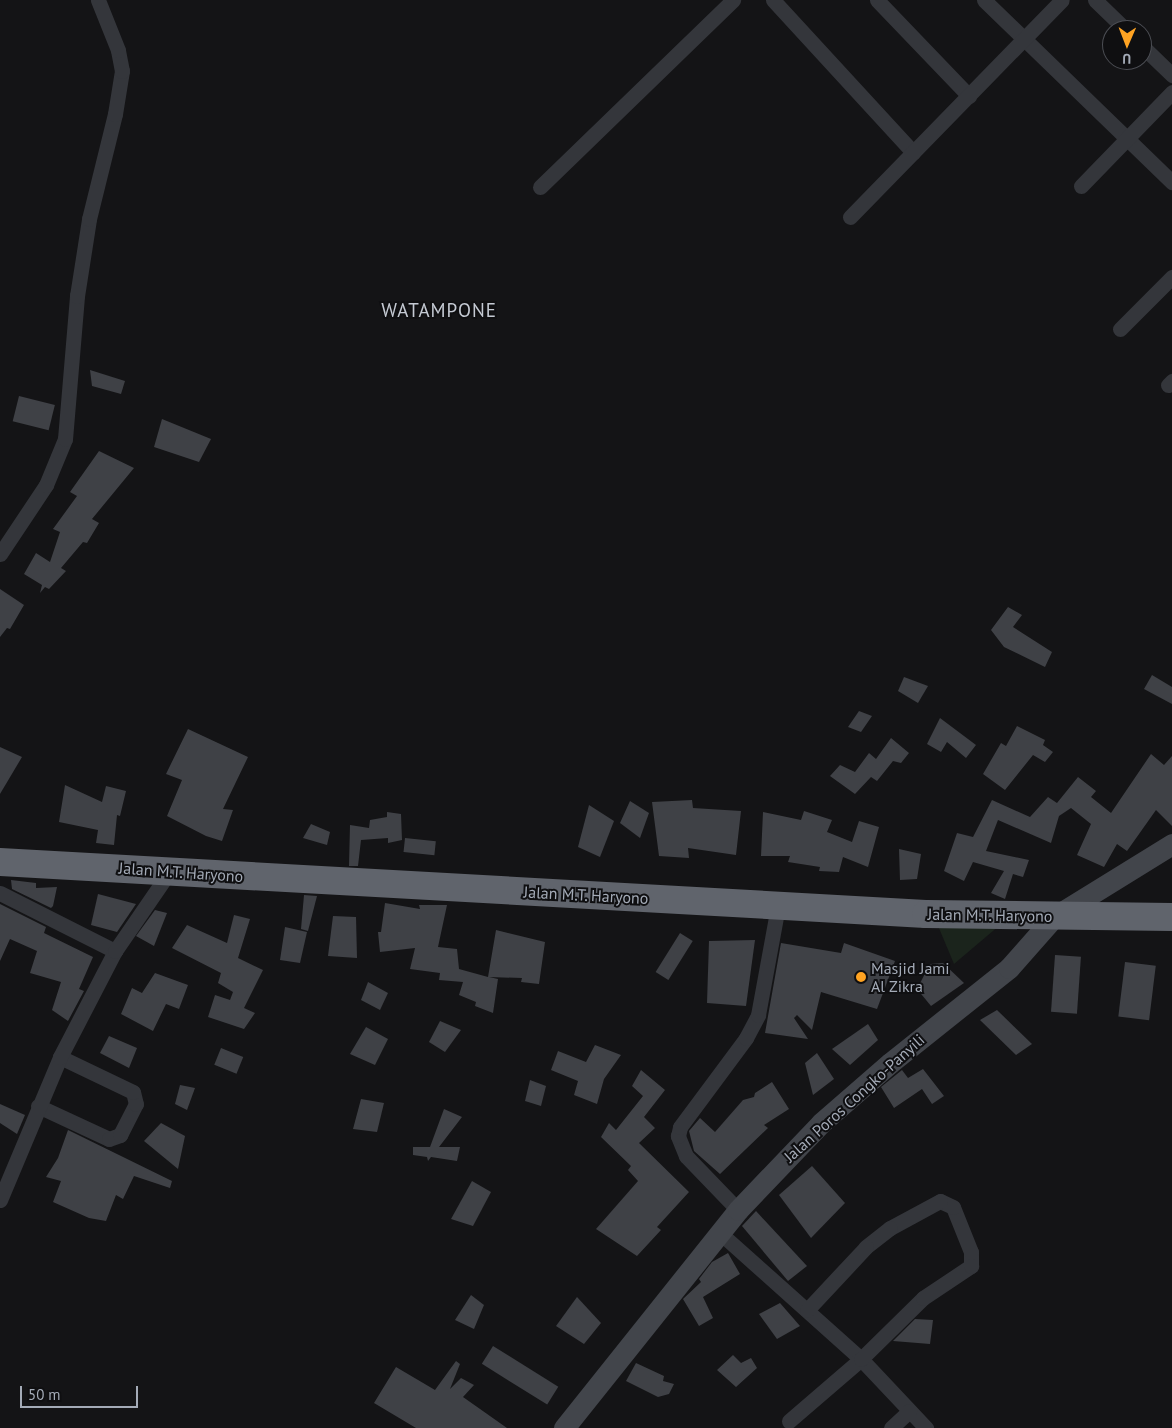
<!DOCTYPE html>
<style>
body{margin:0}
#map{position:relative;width:1172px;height:1428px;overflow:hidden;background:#141416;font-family:"PT Sans",sans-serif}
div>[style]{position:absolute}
.green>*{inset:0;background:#1b241c}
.building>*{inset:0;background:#3f4146;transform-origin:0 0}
.street>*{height:15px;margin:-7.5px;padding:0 7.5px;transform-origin:7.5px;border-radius:7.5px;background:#34363b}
.secondary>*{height:21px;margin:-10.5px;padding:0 10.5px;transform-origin:10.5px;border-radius:10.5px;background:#42454b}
.highway>*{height:28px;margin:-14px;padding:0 14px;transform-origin:14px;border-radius:14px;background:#60646c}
.dots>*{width:14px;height:14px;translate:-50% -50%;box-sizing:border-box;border:2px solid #0f0f11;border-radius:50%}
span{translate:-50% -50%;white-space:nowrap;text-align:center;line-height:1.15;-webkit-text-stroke:4px #0f0f11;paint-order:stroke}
.street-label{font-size:16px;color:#a4abb7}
.poi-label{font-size:16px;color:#a4abb7}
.left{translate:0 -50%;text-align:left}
.quarter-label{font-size:19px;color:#c5cad3;letter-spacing:1px}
.north{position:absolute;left:1102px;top:20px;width:50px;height:50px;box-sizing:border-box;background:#0f0f11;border:1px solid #4b4d53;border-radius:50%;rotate:181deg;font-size:14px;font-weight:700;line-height:20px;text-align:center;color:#a4abb7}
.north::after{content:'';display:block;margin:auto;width:18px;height:22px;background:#ffa322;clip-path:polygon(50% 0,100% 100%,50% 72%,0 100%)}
.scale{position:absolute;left:20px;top:1386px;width:118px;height:22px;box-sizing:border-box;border:2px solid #a4abb7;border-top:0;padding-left:6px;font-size:15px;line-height:18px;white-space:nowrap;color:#a4abb7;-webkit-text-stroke:4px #0f0f11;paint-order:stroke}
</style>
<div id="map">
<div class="green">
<i style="clip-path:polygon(936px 921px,1000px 925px,954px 964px)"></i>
</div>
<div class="building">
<i style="clip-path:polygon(90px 370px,125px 381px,121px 394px,92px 386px)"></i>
<i style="left:19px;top:396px;width:37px;height:26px;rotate:14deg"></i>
<i style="clip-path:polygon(162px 419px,211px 439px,199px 462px,154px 447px)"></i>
<i style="clip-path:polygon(99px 451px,134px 468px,92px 519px,99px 523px,87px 543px,83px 542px,61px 568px,66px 571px,49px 589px,45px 587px,40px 593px,42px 585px,24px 574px,36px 553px,50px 562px,60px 532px,53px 529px,77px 496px,70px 492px)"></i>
<i style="clip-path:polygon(0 589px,24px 605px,10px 629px,7px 628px,0 637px)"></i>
<i style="clip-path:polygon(1008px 607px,1022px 615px,1013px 627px,1052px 652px,1045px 667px,1004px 647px,991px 630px)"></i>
<i style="clip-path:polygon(1152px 675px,1172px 687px,1172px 704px,1144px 689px)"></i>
<i style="clip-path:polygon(904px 677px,928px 686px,918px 703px,898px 691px)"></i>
<i style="clip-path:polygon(859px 711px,872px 716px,861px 732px,848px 727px)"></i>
<i style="clip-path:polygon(940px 718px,976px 745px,966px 758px,947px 742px,941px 752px,927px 744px)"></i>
<i style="clip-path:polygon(1017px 726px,1045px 740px,1043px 745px,1053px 752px,1045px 762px,1033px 755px,1005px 790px,983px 774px,1001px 743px,1006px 746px)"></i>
<i style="clip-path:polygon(188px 729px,248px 757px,223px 809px,233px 810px,222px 841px,206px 836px,167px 816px,182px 780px,166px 774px)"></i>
<i style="clip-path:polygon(891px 738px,909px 753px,901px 763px,893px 761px,877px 781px,871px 777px,855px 794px,830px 776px,840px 765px,855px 772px,869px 753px,876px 759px)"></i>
<i style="clip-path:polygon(0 747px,22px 757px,0 794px)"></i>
<i style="clip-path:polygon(1151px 754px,1164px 765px,1172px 756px,1172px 826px,1156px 810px,1127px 851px,1117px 844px,1104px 867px,1077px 855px,1091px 824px,1071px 808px,1059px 816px,1051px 843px,998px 820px,986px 851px,1029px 860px,1023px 877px,1013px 874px,1005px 899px,991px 893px,1004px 871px,973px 862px,964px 881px,944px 871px,957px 833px,973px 837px,992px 800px,1030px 817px,1048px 797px,1057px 803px,1078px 777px,1096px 791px,1091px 797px,1111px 813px)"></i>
<i style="clip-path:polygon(65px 785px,102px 802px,106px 786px,126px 791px,120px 816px,117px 815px,114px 845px,96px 843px,98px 830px,59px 822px)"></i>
<i style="clip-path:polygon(692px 800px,693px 808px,741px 811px,736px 855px,688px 848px,689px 858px,659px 856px,652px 802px)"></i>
<i style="clip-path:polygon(630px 801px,649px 813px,640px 838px,620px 823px)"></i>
<i style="clip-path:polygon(589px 805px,614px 821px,600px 857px,578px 847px)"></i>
<i style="clip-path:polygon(804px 811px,832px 820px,827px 832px,852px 842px,859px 821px,879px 827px,868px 867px,843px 857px,839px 872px,819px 871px,820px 867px,788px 862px,790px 856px,761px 856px,763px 812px,801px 820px)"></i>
<i style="clip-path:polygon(387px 812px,401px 814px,402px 840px,388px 843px,388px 838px,361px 840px,358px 866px,349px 866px,350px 825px,369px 828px,370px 820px,387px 817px)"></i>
<i style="clip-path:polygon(311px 824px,330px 832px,327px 845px,303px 838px)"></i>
<i style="left:405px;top:838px;width:31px;height:14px;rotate:6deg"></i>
<i style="clip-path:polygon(899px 849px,921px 854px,917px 879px,900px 880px)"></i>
<i style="clip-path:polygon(11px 880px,36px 883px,36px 888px,57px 887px,53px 906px,51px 908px,12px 889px)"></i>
<i style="clip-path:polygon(98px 894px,136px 904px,117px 932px,91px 925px)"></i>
<i style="clip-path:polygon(304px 895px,317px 896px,308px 931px,301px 929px)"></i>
<i style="clip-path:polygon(385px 903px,420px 909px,419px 905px,447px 905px,438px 947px,457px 949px,459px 969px,488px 977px,496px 930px,545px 942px,539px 984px,521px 982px,522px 978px,489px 977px,498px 979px,493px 1013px,475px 1006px,476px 1002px,459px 995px,463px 982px,439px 980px,440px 973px,410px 969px,415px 948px,380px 952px,378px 932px,381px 932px)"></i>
<i style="clip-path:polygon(0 904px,46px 927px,44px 933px,93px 957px,79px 989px,84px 991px,68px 1021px,52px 1010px,61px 982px,30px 973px,37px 951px,10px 939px,0 961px)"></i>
<i style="clip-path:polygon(155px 910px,167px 913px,154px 946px,136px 936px)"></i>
<i style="clip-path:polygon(234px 915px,250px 919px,238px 958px,263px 970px,244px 1008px,255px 1013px,244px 1029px,208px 1017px,215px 995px,230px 1000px,233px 992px,218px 983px,221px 973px,172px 948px,187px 925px,227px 943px)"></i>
<i style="clip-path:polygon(333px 916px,356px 917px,357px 958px,328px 956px)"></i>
<i style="clip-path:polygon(285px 927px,307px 932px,300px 963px,280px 960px)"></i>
<i style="left:680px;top:933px;width:15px;height:46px;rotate:32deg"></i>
<i style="clip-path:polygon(755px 940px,746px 1006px,707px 1003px,709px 941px)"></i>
<i style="clip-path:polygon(781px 943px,841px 953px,844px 943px,895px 961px,877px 1009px,821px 992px,812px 1030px,797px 1015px,794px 1018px,808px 1039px,765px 1033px)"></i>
<i style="left:1055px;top:955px;width:26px;height:57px;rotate:4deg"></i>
<i style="left:1125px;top:962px;width:31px;height:55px;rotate:7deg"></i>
<i style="clip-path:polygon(943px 963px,964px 983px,931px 1006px,917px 989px,930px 964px)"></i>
<i style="clip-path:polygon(155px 973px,188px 985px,179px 1009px,166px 1004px,153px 1031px,121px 1014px,132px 988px,142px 993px)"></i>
<i style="clip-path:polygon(368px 982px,388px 993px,380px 1010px,361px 1000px)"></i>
<i style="clip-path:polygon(997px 1010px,1032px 1044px,1016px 1055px,980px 1020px)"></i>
<i style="clip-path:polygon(440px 1021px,461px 1030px,445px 1052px,429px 1042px)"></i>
<i style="clip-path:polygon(868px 1024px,878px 1040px,850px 1065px,832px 1049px)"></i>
<i style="clip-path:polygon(366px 1027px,388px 1039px,375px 1065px,350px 1054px)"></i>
<i style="clip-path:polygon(109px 1036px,137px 1048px,129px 1068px,100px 1053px)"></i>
<i style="clip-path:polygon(595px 1045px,621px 1055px,604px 1079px,597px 1104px,574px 1095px,578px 1081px,551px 1070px,558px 1051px,586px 1062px)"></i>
<i style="left:221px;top:1048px;width:24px;height:18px;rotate:22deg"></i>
<i style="clip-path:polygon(817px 1053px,834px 1079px,813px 1095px,805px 1063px)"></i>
<i style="clip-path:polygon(923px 1069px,944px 1096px,932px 1104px,922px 1089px,894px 1108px,881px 1087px,902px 1070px,908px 1078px)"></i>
<i style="clip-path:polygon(641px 1070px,665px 1090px,644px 1117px,655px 1128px,639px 1143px,689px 1192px,657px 1227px,661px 1230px,637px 1256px,596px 1229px,638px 1181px,628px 1170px,631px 1166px,601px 1137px,609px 1123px,616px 1130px,643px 1096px,632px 1086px)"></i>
<i style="clip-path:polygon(530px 1080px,546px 1086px,541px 1106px,525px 1101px)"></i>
<i style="clip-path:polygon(772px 1082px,789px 1109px,764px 1125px,768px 1128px,720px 1174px,694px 1151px,689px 1131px,700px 1118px,715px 1132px,743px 1100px,754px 1097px,755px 1093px)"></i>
<i style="clip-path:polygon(180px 1085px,195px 1088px,187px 1110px,175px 1104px)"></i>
<i style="clip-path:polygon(361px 1099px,384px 1103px,377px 1132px,353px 1129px)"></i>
<i style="clip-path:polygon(0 1104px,25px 1115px,17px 1134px,0 1123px)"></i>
<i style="clip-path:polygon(444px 1109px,462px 1117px,439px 1147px,460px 1147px,457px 1161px,431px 1157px,428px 1161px,427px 1157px,413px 1155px,413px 1147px,430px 1147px)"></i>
<i style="clip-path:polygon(161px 1123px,185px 1136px,178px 1169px,144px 1141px)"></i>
<i style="clip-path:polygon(68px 1130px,172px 1181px,170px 1188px,134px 1176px,123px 1199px,116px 1195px,106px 1221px,89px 1218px,53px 1202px,61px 1181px,46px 1177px,58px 1158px)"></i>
<i style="clip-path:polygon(812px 1166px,845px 1203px,811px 1238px,779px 1195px)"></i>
<i style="clip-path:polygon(472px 1181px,491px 1192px,473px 1226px,451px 1219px)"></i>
<i style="clip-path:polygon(756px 1211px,807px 1266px,788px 1281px,742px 1226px)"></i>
<i style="clip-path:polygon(728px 1253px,740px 1274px,703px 1297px,713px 1318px,699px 1326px,683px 1299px,701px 1282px,699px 1279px,712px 1262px)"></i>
<i style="clip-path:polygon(471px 1295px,484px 1305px,474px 1329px,455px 1320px)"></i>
<i style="clip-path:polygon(577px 1297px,601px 1323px,584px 1344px,556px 1326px)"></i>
<i style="clip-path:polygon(780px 1303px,800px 1326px,777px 1339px,759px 1314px)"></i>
<i style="clip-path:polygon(915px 1319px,933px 1320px,930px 1344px,893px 1341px)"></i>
<i style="left:493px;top:1346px;width:77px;height:21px;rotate:32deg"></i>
<i style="clip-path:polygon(733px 1355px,741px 1363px,751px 1358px,757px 1368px,736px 1387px,717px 1370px)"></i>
<i style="clip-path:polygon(456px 1361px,460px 1364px,450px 1389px,461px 1378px,474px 1385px,463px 1397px,507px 1428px,416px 1428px,374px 1403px,396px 1367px,435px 1390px)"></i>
<i style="clip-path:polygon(636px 1363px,664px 1376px,663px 1381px,674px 1384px,669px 1394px,658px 1397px,626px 1381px)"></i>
</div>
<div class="street">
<i style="left:773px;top:0;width:207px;rotate:47.4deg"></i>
<i style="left:877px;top:0;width:133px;rotate:46.2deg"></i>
<i style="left:984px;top:0;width:262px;rotate:44.1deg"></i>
<i style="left:1095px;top:0;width:43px;rotate:44.1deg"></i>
<i style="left:1142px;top:46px;width:42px;rotate:44deg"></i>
<i style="left:1081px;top:186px;width:131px;rotate:-45.9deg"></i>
<i style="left:540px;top:187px;width:269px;rotate:-44.1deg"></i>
<i style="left:850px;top:217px;width:303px;rotate:-45.7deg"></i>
<i style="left:1120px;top:329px;width:74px;rotate:-45deg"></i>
<i style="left:1168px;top:385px;width:6px;rotate:-45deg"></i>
<i style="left:0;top:554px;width:83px;rotate:-56.3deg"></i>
<i style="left:46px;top:485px;width:50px;rotate:-67.6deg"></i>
<i style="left:65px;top:439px;width:144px;rotate:-85.2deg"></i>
<i style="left:77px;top:296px;width:78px;rotate:-81.1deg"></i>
<i style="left:89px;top:219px;width:108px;rotate:-76.1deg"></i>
<i style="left:115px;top:114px;width:44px;rotate:-80.8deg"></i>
<i style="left:122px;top:71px;width:21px;rotate:-101deg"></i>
<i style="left:118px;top:50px;width:54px;rotate:-111.8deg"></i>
<i style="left:0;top:893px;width:129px;rotate:26.8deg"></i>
<i style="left:38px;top:1106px;width:78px;rotate:24.9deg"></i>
<i style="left:109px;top:1139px;width:12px;rotate:-20deg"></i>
<i style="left:120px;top:1135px;width:35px;rotate:-63deg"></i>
<i style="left:136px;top:1104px;width:12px;rotate:-104deg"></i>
<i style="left:133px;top:1092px;width:81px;rotate:-154.4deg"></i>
<i style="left:0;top:1200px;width:155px;rotate:-67.2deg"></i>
<i style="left:60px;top:1057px;width:119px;rotate:-62.6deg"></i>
<i style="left:115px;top:951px;width:97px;rotate:-55.5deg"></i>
<i style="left:738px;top:1210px;width:75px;rotate:-133.9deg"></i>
<i style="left:686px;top:1156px;width:22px;rotate:-112deg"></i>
<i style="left:678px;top:1136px;width:9px;rotate:-77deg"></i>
<i style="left:680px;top:1127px;width:111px;rotate:-53.4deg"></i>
<i style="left:746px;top:1038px;width:26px;rotate:-62deg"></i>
<i style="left:758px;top:1015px;width:111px;rotate:-79.6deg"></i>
<i style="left:719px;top:1232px;width:191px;rotate:41.8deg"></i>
<i style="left:861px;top:1359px;width:95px;rotate:46.7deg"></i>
<i style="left:789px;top:1421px;width:95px;rotate:-40.7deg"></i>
<i style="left:861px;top:1359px;width:87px;rotate:-44.5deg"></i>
<i style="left:923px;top:1298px;width:58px;rotate:-33.7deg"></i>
<i style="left:971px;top:1266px;width:14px;rotate:-90deg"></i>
<i style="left:971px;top:1252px;width:48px;rotate:-111.8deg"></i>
<i style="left:953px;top:1207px;width:14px;rotate:-155deg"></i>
<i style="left:940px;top:1201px;width:57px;rotate:151.6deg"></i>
<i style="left:890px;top:1228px;width:31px;rotate:142deg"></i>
<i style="left:866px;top:1247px;width:86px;rotate:133.1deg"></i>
<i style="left:891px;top:1428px;width:25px;rotate:-43deg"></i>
</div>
<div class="secondary">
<i style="left:564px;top:1428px;width:279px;rotate:-51.4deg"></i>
<i style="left:738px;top:1210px;width:120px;rotate:-46.3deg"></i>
<i style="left:821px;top:1123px;width:91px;rotate:-41deg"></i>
<i style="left:890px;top:1063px;width:152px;rotate:-38.6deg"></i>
<i style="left:1009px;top:968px;width:68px;rotate:-48.6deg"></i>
<i style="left:1054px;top:917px;width:139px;rotate:-31.7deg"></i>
</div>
<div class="highway">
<i style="left:0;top:862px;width:927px;rotate:3.21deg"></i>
<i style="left:926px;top:914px;width:246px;rotate:0.7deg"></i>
</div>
<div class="dots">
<i style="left:861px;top:977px;background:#ffa322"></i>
</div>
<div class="street-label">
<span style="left:181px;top:872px;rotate:4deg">Jalan M.T. Haryono</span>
<span style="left:586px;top:895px;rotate:3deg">Jalan M.T. Haryono</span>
<span style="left:990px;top:915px;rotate:1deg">Jalan M.T. Haryono</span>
<span style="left:854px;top:1098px;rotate:-42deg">Jalan Poros Congko-Panyili</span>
</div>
<div class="poi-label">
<span class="left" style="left:871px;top:977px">Masjid Jami<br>Al Zikra</span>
</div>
<div class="quarter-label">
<span style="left:439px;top:311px">WATAMPONE</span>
</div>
<div class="north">U</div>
<div class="scale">50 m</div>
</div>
